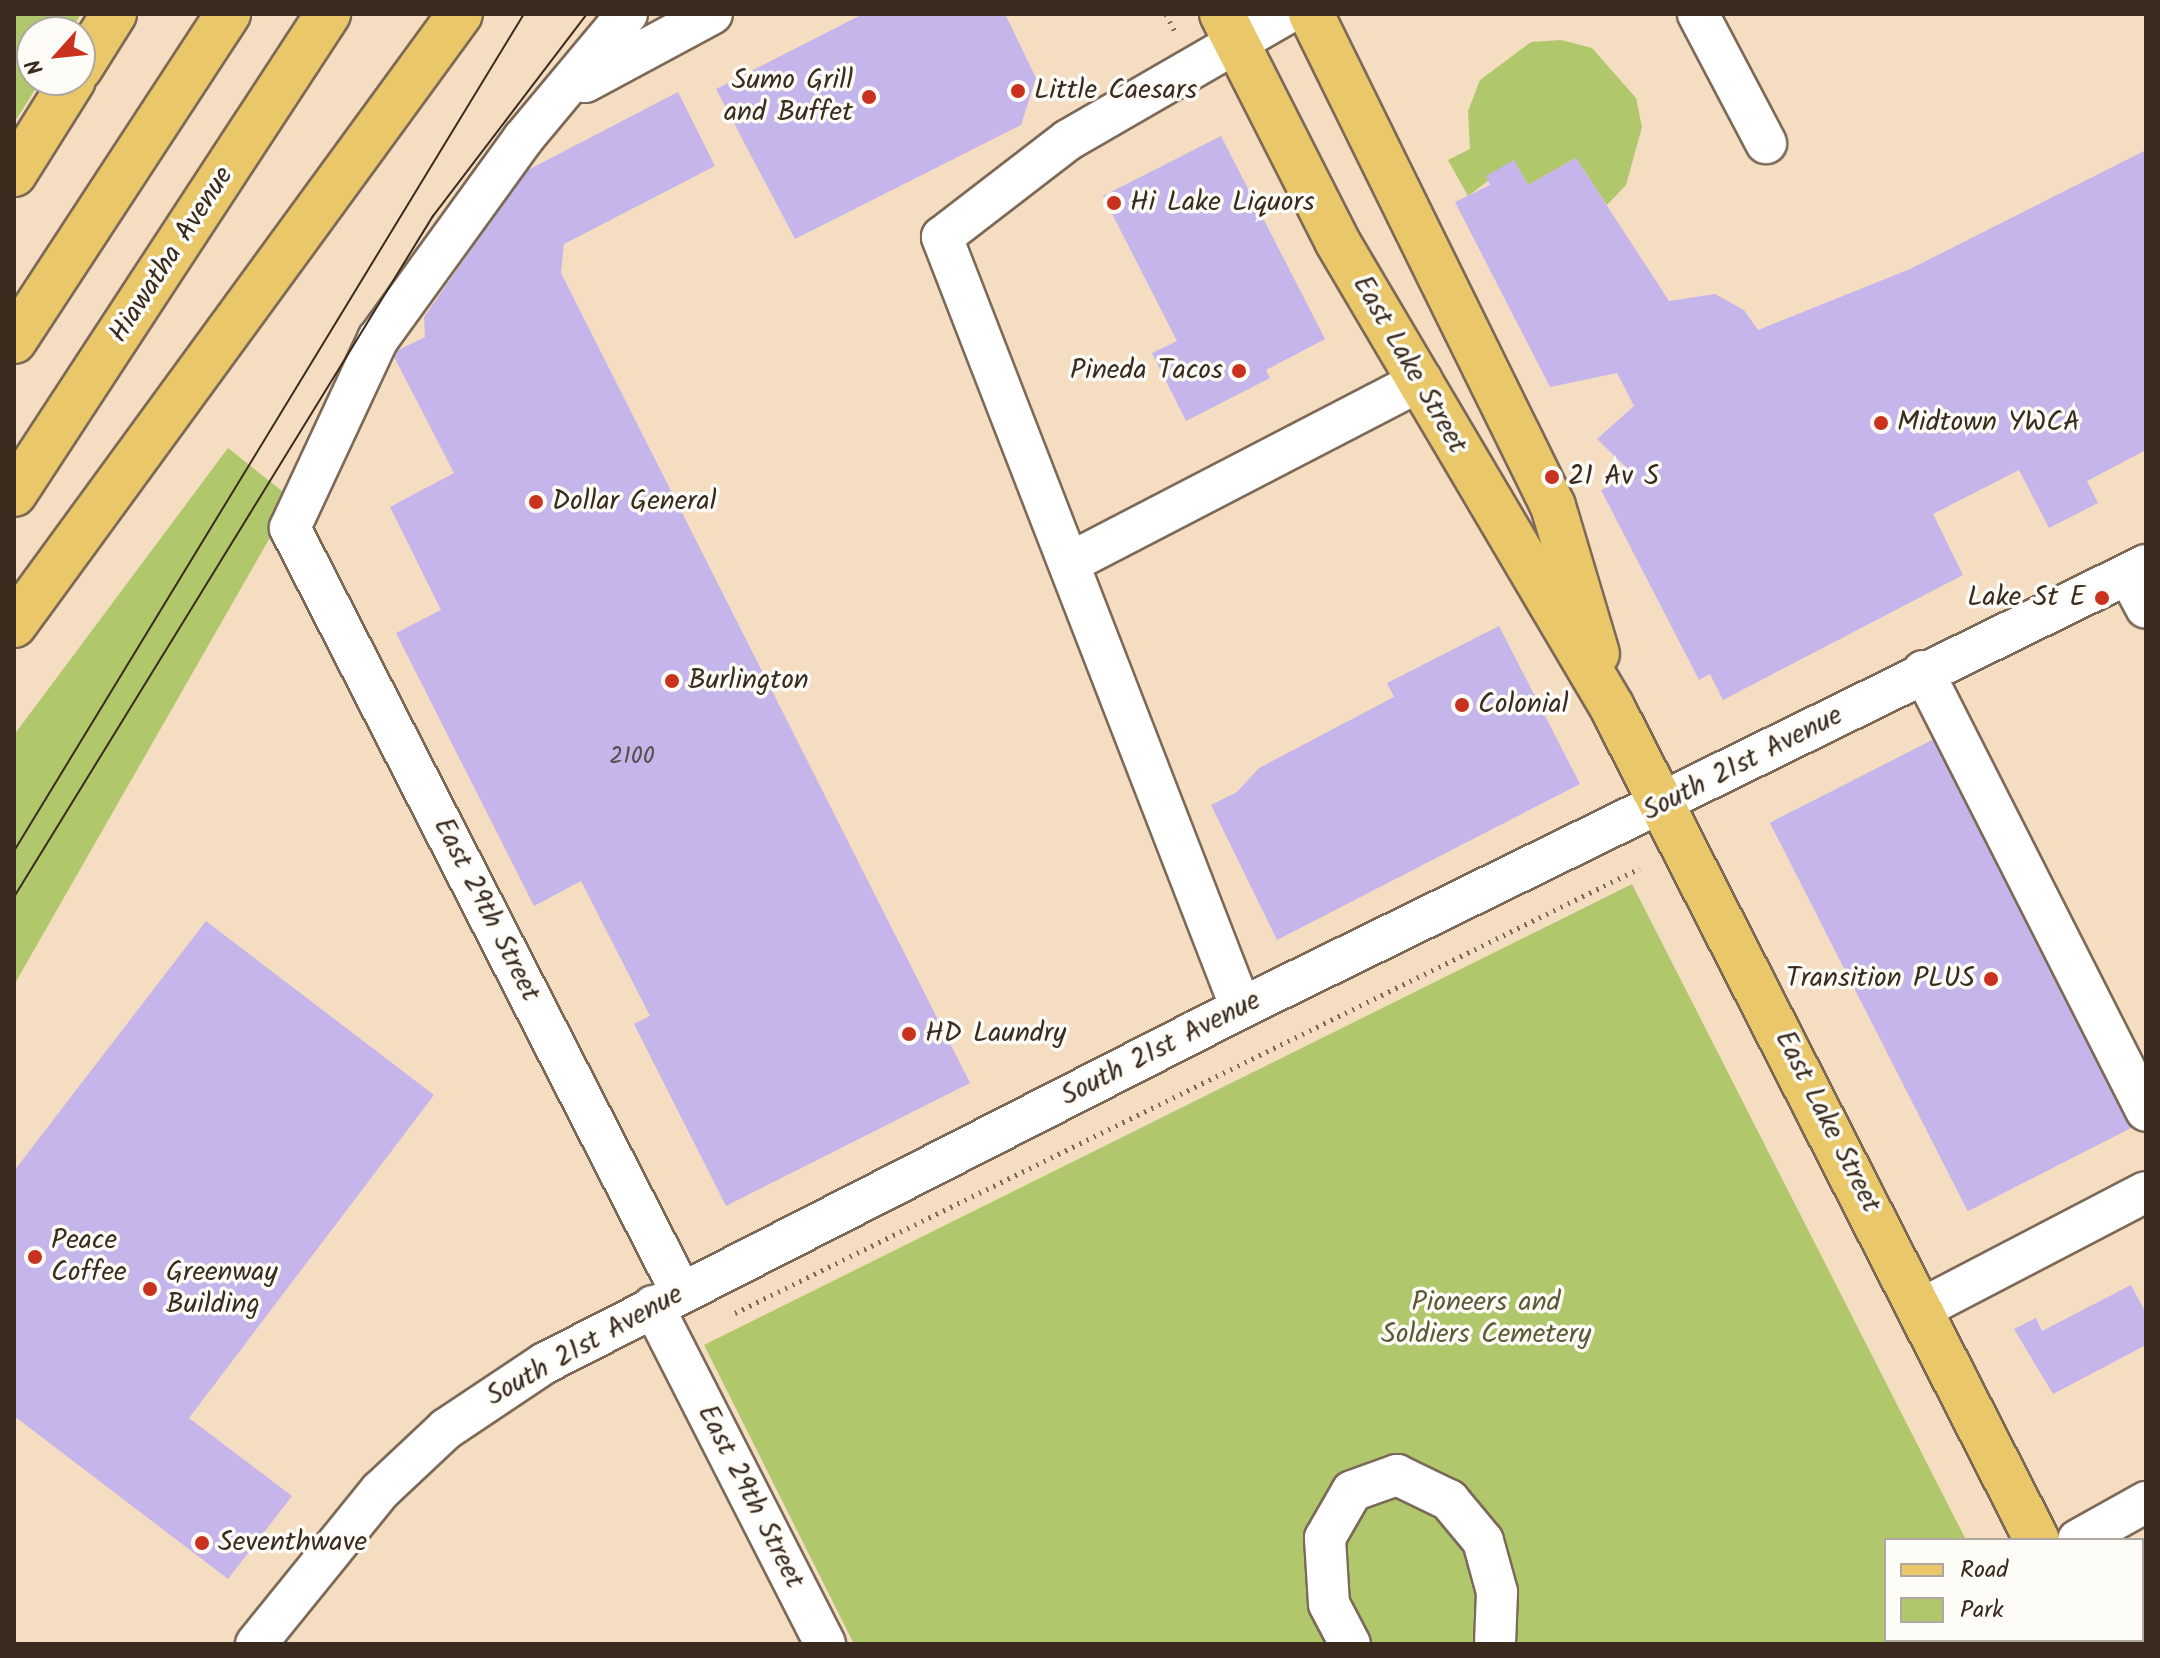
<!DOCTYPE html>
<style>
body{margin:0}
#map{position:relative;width:2160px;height:1658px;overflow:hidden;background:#f5ddc2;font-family:Kalam,sans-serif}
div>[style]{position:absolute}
.green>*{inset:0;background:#b1c76b}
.building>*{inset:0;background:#c5b5eb;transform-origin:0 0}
.path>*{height:5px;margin-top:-2.5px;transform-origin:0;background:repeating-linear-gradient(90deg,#7c6957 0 2px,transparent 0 8px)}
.roads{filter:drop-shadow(2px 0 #7c6957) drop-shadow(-2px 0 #7c6957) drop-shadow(0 2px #7c6957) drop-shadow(0 -2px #7c6957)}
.minor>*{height:40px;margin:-20px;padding:0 20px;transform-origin:20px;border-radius:20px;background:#fff}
.major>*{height:44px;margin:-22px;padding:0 22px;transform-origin:22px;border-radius:22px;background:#eac769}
.highway>*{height:44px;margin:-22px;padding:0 22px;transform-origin:22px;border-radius:22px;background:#eac769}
.tram>*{height:2px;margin:-1px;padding:0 1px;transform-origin:1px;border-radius:1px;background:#3b2a1e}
.dots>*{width:22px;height:22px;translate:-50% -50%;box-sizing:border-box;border:4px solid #fdfcf7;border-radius:50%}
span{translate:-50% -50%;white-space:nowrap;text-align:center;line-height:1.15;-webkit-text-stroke:7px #fdfcf7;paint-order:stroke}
.number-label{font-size:24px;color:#5e4d51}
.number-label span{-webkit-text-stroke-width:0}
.poi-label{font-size:28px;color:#3b2a1e}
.right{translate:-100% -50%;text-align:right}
.left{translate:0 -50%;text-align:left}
.street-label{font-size:28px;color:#3b2a1e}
.park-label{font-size:28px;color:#5e5935}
.frame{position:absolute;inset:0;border:16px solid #3b2a1e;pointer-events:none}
.legend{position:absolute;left:1884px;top:1538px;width:260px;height:104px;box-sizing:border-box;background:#fdfcf7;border:2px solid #afa8a0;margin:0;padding:10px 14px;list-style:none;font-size:24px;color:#3b2a1e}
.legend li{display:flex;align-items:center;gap:16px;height:40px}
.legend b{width:40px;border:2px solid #afa8a0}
.north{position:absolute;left:16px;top:16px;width:80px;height:80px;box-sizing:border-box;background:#fdfcf7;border:2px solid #afa8a0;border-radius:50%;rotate:243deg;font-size:22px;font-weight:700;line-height:32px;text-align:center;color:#3b2a1e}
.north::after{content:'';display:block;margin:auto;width:28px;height:36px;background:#c8321e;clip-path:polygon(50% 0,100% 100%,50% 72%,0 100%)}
</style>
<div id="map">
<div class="green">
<i style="clip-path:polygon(14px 14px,81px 14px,70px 32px,32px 32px,32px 80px,41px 80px,14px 123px)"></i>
<i style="clip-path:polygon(1561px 40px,1592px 48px,1636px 98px,1642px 127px,1626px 185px,1607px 205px,1576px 158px,1528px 185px,1514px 161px,1468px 196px,1448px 160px,1470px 149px,1468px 111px,1480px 80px,1531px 42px)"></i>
<i style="clip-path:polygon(228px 448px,292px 499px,14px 985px,14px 735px)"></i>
<i style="clip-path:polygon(1632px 884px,1966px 1540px,1886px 1540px,1886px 1640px,2019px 1644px,854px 1644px,704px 1345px)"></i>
</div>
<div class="building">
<i style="clip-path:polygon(863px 14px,1005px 14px,1036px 78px,1021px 125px,795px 239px,716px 89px)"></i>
<i style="clip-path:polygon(678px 92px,715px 166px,564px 244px,561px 273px,970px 1083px,726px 1206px,634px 1024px,650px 1016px,581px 881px,534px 906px,396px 633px,441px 610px,390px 507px,454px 473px,392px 353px,425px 337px,424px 317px,526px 171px)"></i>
<i style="clip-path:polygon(1221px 136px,1325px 339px,1266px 370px,1270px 378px,1186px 421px,1152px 353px,1177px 341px,1103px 196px)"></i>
<i style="clip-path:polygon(2146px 150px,2146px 450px,2087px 481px,2098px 503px,2049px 528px,2019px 470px,1933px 514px,1963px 575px,1723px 700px,1710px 674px,1699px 680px,1601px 490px,1633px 474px,1597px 439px,1634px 406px,1617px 373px,1550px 387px,1455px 202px,1490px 185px,1486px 176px,1514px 160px,1528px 185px,1576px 158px,1669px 301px,1715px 294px,1744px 310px,1758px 330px,1910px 269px)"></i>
<i style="clip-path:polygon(1499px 626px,1580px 784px,1277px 940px,1211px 805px,1237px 792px,1259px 768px,1394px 697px,1387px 683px)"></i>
<i style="left:1940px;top:736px;width:436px;height:191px;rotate:63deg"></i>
<i style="clip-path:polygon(206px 921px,434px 1095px,189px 1418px,292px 1496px,228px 1579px,14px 1416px,14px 1171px)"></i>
<i style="clip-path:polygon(2131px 1285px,2146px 1313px,2146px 1345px,2053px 1394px,2014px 1329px,2036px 1318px,2042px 1331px)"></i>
</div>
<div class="path">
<i style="left:1166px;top:14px;width:22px;rotate:63deg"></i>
<i style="left:54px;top:28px;width:15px;rotate:-70deg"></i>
<i style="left:735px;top:1313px;width:1008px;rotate:-26.18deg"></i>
</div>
<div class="roads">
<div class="minor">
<i style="left:627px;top:14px;width:163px;rotate:129.8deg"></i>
<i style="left:523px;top:139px;width:247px;rotate:125.9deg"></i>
<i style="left:378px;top:339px;width:208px;rotate:115deg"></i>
<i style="left:290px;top:528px;width:858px;rotate:62.9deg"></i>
<i style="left:1698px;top:14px;width:146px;rotate:62.2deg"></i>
<i style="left:585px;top:82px;width:144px;rotate:-28.2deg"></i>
<i style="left:1071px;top:562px;width:395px;rotate:-27.4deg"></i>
<i style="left:2128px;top:574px;width:38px;rotate:62deg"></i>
<i style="left:1923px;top:671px;width:493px;rotate:63.1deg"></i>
<i style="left:1241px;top:1008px;width:827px;rotate:-111.2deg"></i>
<i style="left:942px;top:237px;width:159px;rotate:-37.6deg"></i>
<i style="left:1068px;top:140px;width:252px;rotate:-30deg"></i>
<i style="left:653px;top:1306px;width:379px;rotate:63deg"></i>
<i style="left:1923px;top:1308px;width:251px;rotate:-27.5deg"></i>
<i style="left:2078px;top:1540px;width:78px;rotate:-29.2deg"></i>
<i style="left:256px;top:1644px;width:197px;rotate:-51deg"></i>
<i style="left:380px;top:1491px;width:91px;rotate:-43.2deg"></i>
<i style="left:446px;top:1429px;width:119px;rotate:-33.7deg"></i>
<i style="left:545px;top:1363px;width:781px;rotate:-27.02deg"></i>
<i style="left:1241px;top:1008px;width:1008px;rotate:-26.08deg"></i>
<i style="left:1350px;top:1644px;width:45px;rotate:-117.7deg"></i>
<i style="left:1329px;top:1604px;width:66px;rotate:-93.5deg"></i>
<i style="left:1325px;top:1538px;width:54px;rotate:-60.1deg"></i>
<i style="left:1352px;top:1491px;width:48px;rotate:-19.6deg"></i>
<i style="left:1397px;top:1475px;width:58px;rotate:25.7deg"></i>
<i style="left:1449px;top:1500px;width:53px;rotate:50.3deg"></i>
<i style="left:1483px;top:1541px;width:53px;rotate:74.6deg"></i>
<i style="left:1497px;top:1592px;width:52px;rotate:92.2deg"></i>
</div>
<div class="major">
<i style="left:1222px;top:14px;width:254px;rotate:63.1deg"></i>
<i style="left:1337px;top:241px;width:541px;rotate:59.45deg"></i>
<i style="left:1612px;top:707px;width:935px;rotate:62.97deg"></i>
<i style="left:1311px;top:14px;width:548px;rotate:63.81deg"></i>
<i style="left:1553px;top:506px;width:154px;rotate:73.4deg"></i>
<i style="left:80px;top:68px;width:64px;rotate:-57.8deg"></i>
<i style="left:14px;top:174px;width:111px;rotate:-57.9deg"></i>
<i style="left:2090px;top:1640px;width:4px;rotate:63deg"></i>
</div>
<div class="highway">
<i style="left:14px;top:341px;width:391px;rotate:-56.8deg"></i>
<i style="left:14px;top:494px;width:574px;rotate:-56.81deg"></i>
<i style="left:14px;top:625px;width:756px;rotate:-53.87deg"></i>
</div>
</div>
<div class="tram">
<i style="left:14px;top:851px;width:980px;rotate:-58.65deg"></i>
<i style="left:14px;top:897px;width:800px;rotate:-58.4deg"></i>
<i style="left:433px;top:216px;width:254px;rotate:-52.7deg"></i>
</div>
<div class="dots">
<i style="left:1018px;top:91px;background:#c8321e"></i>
<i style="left:869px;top:97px;background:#c8321e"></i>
<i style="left:1114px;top:203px;background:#c8321e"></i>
<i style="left:1239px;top:371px;background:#c8321e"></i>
<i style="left:1881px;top:423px;background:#c8321e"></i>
<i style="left:1552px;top:477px;background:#c8321e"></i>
<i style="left:536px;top:502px;background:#c8321e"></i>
<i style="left:2102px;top:598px;background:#c8321e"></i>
<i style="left:672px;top:681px;background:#c8321e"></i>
<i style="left:1462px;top:705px;background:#c8321e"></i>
<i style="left:1991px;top:979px;background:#c8321e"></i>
<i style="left:909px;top:1034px;background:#c8321e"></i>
<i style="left:35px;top:1257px;background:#c8321e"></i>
<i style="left:150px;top:1289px;background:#c8321e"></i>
<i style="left:202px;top:1543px;background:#c8321e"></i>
</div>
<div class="number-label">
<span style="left:632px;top:757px">2100</span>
</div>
<div class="poi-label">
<span class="right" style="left:853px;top:97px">Sumo Grill<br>and Buffet</span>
<span class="left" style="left:1034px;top:91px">Little Caesars</span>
<span class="left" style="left:1130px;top:203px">Hi Lake Liquors</span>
<span class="right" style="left:1223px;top:371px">Pineda Tacos</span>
<span class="left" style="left:1897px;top:423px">Midtown YWCA</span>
<span class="left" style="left:1568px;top:477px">21 Av S</span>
<span class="left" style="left:552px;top:502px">Dollar General</span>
<span class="right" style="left:2086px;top:598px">Lake St E</span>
<span class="left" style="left:688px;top:681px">Burlington</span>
<span class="left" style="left:1478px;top:705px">Colonial</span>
<span class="right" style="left:1975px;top:979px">Transition PLUS</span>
<span class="left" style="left:925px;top:1034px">HD Laundry</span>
<span class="left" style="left:51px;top:1257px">Peace<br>Coffee</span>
<span class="left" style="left:166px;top:1289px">Greenway<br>Building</span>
<span class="left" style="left:218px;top:1543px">Seventhwave</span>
</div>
<div class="street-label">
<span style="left:172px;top:255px;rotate:-57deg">Hiawatha Avenue</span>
<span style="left:1409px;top:365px;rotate:60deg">East Lake Street</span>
<span style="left:1743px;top:764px;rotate:-27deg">South 21st Avenue</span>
<span style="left:486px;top:910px;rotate:63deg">East 29th Street</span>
<span style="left:1161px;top:1049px;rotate:-27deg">South 21st Avenue</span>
<span style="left:1827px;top:1122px;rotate:63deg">East Lake Street</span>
<span style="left:585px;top:1346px;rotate:-29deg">South 21st Avenue</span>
<span style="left:750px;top:1497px;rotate:63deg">East 29th Street</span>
</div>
<div class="park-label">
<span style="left:1486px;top:1319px">Pioneers and<br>Soldiers Cemetery</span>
</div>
<div class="frame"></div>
<ul class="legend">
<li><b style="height:10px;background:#eac769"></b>Road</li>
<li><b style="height:22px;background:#b1c76b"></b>Park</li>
</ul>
<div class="north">N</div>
</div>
